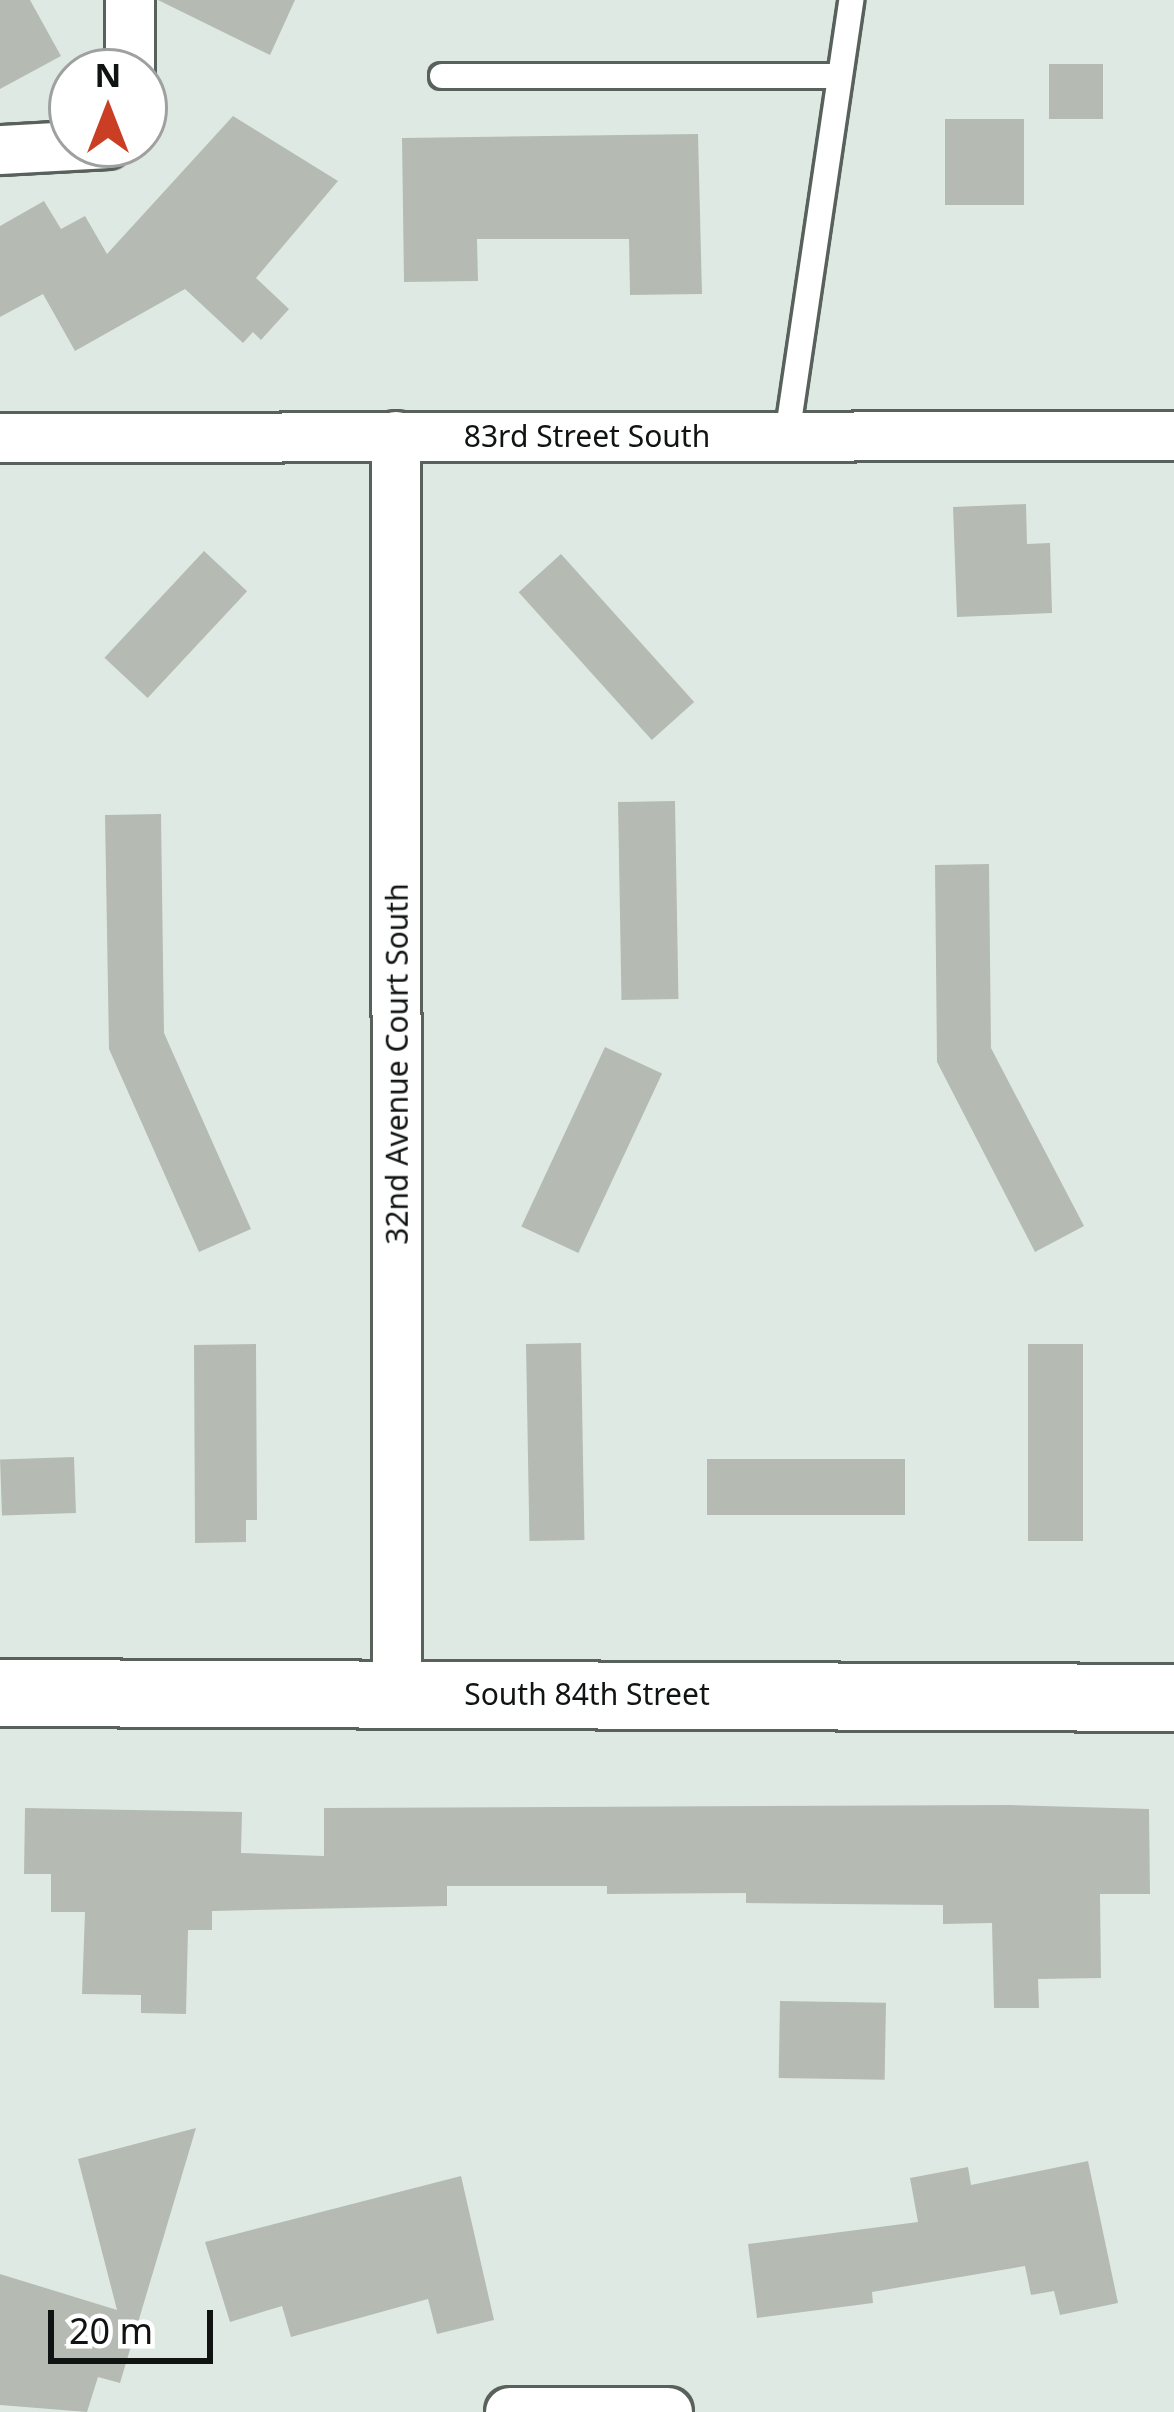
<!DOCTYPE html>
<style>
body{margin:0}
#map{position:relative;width:1174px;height:2412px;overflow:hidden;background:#dfe9e3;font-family:"Noto Sans",sans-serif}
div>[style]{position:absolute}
.building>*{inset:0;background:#b5bbb3;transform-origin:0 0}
.roads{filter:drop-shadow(3px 0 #58615c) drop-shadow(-3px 0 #58615c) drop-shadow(0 3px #58615c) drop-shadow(0 -3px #58615c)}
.lane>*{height:24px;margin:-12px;padding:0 12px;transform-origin:12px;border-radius:12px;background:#fff}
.street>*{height:48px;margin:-24px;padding:0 24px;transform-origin:24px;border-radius:24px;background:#fff}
.secondary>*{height:66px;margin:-33px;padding:0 33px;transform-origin:33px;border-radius:33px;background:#fff}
span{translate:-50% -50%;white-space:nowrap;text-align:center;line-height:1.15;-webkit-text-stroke:9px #fff;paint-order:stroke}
.street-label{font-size:30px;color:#0f1311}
.north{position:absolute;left:48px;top:48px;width:120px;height:120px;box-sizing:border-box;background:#fff;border:3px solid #9fa1a0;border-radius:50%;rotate:0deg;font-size:33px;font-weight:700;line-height:48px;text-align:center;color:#0f1311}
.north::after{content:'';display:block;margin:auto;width:42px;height:54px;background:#ca3f24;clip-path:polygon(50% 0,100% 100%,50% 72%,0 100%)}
.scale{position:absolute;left:48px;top:2310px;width:165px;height:54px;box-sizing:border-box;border:6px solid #0f1311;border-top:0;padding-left:15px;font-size:36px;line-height:42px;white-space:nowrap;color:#0f1311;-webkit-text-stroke:9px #fff;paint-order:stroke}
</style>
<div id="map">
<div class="building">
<i style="clip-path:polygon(0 0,30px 0,61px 56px,0 89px)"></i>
<i style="clip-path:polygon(158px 0,295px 0,270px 55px)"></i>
<i style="left:1049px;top:64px;width:54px;height:55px"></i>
<i style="clip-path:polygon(233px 116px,338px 181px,256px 278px,289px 309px,261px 340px,253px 332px,243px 343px,185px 289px,75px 351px,43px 294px,0 317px,0 226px,44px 201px,61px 229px,85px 216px,107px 254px)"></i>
<i style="left:945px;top:119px;width:79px;height:86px"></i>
<i style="clip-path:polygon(698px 134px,702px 294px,630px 295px,629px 239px,477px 239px,478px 281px,404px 282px,402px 138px)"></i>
<i style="clip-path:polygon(1026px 504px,1027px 544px,1050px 543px,1052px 613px,957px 617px,953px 507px)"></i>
<i style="left:204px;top:551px;width:59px;height:146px;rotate:43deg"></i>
<i style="left:561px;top:554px;width:199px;height:57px;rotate:48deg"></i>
<i style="left:675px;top:801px;width:198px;height:57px;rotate:89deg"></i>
<i style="clip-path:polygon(161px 814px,164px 1033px,251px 1229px,199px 1252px,109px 1049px,105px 815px)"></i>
<i style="clip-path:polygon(989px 864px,991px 1048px,1084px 1226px,1035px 1252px,937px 1062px,935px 865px)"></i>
<i style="left:605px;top:1047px;width:63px;height:198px;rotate:25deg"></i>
<i style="left:581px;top:1343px;width:197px;height:55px;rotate:89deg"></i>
<i style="clip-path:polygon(256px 1344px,257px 1520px,246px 1520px,246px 1542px,195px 1543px,194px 1345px)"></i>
<i style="left:1028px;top:1344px;width:55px;height:197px"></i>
<i style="left:74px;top:1457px;width:56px;height:74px;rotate:88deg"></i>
<i style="left:905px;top:1459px;width:56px;height:198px;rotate:90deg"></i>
<i style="clip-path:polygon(1010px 1805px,1149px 1809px,1150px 1894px,1100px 1894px,1101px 1978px,1038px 1979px,1039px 2008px,994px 2008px,992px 1923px,943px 1924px,943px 1905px,746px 1903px,746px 1893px,607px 1894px,607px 1886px,447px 1886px,447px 1906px,212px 1911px,212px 1930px,188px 1930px,186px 2014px,141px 2013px,141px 1995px,82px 1994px,85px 1912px,51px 1912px,51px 1874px,24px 1874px,25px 1808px,242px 1812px,241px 1853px,324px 1856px,324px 1808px)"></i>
<i style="left:780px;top:2001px;width:106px;height:77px;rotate:1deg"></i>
<i style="clip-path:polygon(196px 2128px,120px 2383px,98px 2377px,87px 2412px,0 2405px,0 2274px,117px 2310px,78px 2159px)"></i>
<i style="clip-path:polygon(1088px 2161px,1118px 2303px,1060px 2315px,1054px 2291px,1031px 2295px,1025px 2266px,872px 2292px,873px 2303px,757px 2318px,748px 2244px,918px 2222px,910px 2178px,968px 2167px,971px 2185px)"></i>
<i style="clip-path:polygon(461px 2176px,494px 2320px,437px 2334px,428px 2299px,291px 2337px,282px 2306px,230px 2322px,205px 2242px)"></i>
</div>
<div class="roads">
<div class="lane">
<i style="left:442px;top:76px;width:397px"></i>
<i style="left:787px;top:436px;width:441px;rotate:-81.6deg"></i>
</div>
<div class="street">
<i style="left:130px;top:0;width:72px;rotate:90deg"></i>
<i style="left:0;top:150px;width:107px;rotate:-3.2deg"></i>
<i style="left:396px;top:436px;width:1256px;rotate:89.95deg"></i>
<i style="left:0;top:438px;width:1174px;rotate:-0.1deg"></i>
<i style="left:510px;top:2412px;width:158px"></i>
</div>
<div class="secondary">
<i style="left:0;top:1693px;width:1174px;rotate:0.24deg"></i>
</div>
</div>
<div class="street-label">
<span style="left:587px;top:436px">83rd Street South</span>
<span style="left:397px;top:1064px;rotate:-90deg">32nd Avenue Court South</span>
<span style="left:587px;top:1694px">South 84th Street</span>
</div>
<div class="north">N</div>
<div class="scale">20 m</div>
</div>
